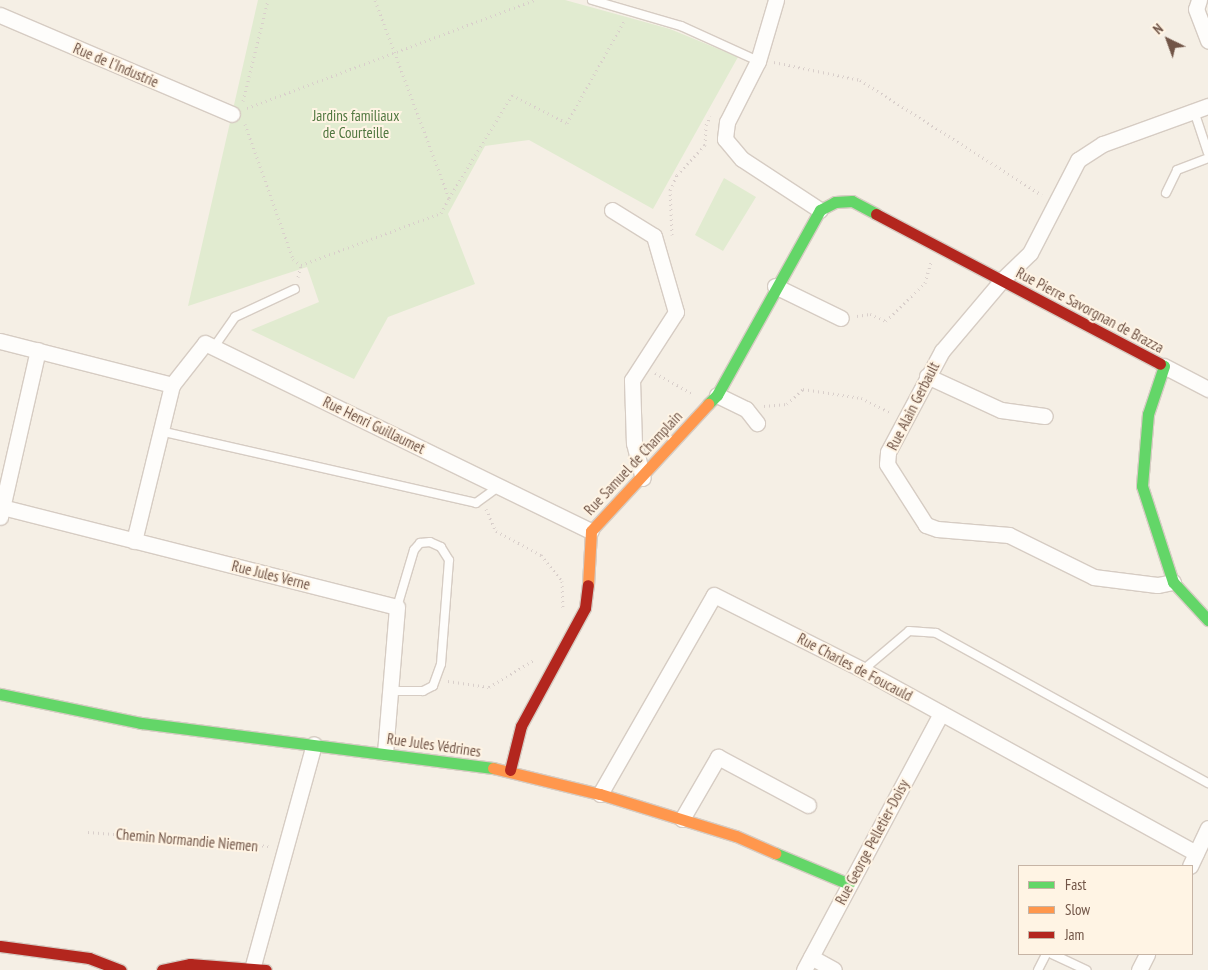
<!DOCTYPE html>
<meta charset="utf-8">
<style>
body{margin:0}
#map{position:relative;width:1208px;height:970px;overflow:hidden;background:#f5efe5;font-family:"PT Sans Narrow",sans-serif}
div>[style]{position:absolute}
.green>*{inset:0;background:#e1ebd0}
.path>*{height:3px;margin-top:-1.5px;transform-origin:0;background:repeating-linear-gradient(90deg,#d9cfcb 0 1px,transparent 0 5px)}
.roads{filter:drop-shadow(1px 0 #d6ccc3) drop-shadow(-1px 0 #d6ccc3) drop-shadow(0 1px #d6ccc3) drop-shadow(0 -1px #d6ccc3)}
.lane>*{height:8px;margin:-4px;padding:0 4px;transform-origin:4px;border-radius:4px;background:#fefdfb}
.street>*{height:15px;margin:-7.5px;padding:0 7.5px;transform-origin:7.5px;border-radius:7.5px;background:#fefdfb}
.fast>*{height:11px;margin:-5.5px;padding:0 5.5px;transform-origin:5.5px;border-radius:5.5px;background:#63d668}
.slow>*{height:11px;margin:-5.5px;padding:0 5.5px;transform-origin:5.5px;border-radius:5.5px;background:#ff974d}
.jam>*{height:11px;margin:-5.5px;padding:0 5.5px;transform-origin:5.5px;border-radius:5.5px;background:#b3261e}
span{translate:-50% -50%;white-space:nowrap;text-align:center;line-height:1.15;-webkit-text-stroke:4px #fff4e4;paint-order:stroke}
.street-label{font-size:15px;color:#715547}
.park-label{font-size:15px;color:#517740}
.legend{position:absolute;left:1018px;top:865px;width:175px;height:90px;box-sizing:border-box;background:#fff4e4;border:1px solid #c6b4a5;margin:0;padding:6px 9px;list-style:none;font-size:15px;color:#715547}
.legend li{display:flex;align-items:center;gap:10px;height:25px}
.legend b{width:25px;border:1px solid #c6b4a5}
.north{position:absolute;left:1143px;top:15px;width:50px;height:50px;-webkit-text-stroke:4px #fff4e4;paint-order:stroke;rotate:318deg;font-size:14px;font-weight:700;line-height:20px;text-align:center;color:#715547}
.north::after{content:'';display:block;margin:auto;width:18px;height:22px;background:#715547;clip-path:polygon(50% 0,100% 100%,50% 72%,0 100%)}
</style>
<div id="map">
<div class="green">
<i style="clip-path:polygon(258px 0,565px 0,670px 29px,738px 57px,653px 209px,529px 140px,485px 146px,448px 214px,475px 284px,388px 317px,354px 379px,251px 330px,319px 302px,307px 267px,188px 306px)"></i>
<i style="clip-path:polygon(724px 178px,756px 197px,723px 251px,695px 235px)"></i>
</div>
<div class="path">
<i style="left:774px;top:62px;width:88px;rotate:11.8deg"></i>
<i style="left:860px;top:80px;width:215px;rotate:32.3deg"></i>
<i style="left:243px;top:101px;width:104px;rotate:-76.1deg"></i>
<i style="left:247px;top:108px;width:307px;rotate:-20.6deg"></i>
<i style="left:245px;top:124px;width:143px;rotate:70.4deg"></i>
<i style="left:293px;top:259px;width:10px;rotate:37deg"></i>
<i style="left:301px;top:265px;width:149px;rotate:-20.4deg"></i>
<i style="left:441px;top:213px;width:17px;rotate:-62deg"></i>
<i style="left:449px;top:198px;width:211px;rotate:-110.5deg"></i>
<i style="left:449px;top:198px;width:121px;rotate:-58.5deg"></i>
<i style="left:512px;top:95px;width:62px;rotate:27deg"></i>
<i style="left:567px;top:123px;width:117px;rotate:-60.8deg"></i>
<i style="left:672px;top:235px;width:45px;rotate:-92.5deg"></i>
<i style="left:670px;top:190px;width:17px;rotate:-65deg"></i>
<i style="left:677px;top:175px;width:41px;rotate:-47deg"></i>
<i style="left:705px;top:145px;width:20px;rotate:-87deg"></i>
<i style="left:706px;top:125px;width:10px;rotate:-66deg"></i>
<i style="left:298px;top:277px;width:12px;rotate:-76deg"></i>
<i style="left:857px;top:316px;width:13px;rotate:-9deg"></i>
<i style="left:870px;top:314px;width:17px;rotate:24deg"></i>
<i style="left:886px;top:321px;width:54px;rotate:-44.3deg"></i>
<i style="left:925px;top:283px;width:22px;rotate:-74deg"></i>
<i style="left:655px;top:373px;width:43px;rotate:28.9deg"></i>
<i style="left:764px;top:406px;width:23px;rotate:-5deg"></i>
<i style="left:787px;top:404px;width:22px;rotate:-43deg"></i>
<i style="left:803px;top:389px;width:59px;rotate:8.8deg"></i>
<i style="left:861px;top:398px;width:32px;rotate:26deg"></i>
<i style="left:486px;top:509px;width:24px;rotate:66deg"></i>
<i style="left:496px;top:531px;width:51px;rotate:28.1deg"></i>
<i style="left:541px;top:555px;width:33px;rotate:51deg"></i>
<i style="left:562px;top:581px;width:28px;rotate:88deg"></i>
<i style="left:448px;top:681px;width:41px;rotate:8.3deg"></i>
<i style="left:489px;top:687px;width:52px;rotate:-31deg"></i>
<i style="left:88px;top:832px;width:181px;rotate:4.4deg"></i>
</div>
<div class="roads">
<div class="lane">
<i style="left:592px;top:0;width:93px;rotate:16.3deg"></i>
<i style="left:681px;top:26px;width:85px;rotate:24.4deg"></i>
<i style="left:1194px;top:111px;width:44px;rotate:71.6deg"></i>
<i style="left:1166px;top:193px;width:25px;rotate:-64deg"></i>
<i style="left:1177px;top:170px;width:33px;rotate:-21deg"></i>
<i style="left:214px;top:347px;width:37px;rotate:-55deg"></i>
<i style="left:235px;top:317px;width:66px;rotate:-25deg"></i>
<i style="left:160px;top:431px;width:324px;rotate:12.8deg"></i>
<i style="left:476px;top:503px;width:29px;rotate:-36deg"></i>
<i style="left:863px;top:670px;width:60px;rotate:-40.3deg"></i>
<i style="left:909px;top:631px;width:27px;rotate:4deg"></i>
<i style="left:936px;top:633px;width:311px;rotate:28.9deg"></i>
<i style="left:391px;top:691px;width:32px"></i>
<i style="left:423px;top:691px;width:11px;rotate:-27deg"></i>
<i style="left:433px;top:686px;width:23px;rotate:-70deg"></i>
<i style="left:441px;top:664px;width:104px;rotate:-85.6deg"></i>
<i style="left:449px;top:560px;width:15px;rotate:-122deg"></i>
<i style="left:441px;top:547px;width:12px;rotate:-156deg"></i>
<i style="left:430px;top:542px;width:10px;rotate:174deg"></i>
<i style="left:420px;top:543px;width:9px;rotate:131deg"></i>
<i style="left:414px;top:550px;width:59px;rotate:106.6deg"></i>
<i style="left:1052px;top:954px;width:38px;rotate:25deg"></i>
<i style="left:1038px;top:970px;width:18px;rotate:-63deg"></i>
</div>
<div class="street">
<i style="left:776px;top:0;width:64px;rotate:106.4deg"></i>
<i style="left:758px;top:61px;width:68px;rotate:116.9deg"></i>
<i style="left:727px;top:122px;width:17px;rotate:97deg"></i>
<i style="left:725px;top:139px;width:26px;rotate:50deg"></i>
<i style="left:742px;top:159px;width:93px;rotate:33.2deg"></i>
<i style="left:1199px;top:0;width:9px;rotate:108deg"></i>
<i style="left:1196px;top:9px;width:34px;rotate:69deg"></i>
<i style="left:0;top:15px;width:252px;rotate:23.1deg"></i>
<i style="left:612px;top:210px;width:49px;rotate:31.8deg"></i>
<i style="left:654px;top:236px;width:79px;rotate:73.9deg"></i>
<i style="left:676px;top:312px;width:81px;rotate:122.9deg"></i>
<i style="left:632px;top:380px;width:63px;rotate:88.2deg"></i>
<i style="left:634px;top:443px;width:36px;rotate:76deg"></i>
<i style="left:775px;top:286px;width:73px;rotate:25.9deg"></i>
<i style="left:0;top:341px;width:178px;rotate:14.3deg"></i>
<i style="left:172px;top:385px;width:53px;rotate:-51.8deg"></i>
<i style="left:205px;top:343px;width:429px;rotate:26deg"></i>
<i style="left:1164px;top:366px;width:50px;rotate:27.6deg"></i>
<i style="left:927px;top:376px;width:81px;rotate:24.7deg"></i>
<i style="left:1001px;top:410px;width:44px;rotate:7.8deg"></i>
<i style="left:717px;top:395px;width:32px;rotate:26deg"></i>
<i style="left:746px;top:409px;width:18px;rotate:52deg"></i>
<i style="left:2px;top:507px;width:407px;rotate:14.2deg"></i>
<i style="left:397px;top:607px;width:146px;rotate:94.7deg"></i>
<i style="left:0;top:517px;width:171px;rotate:-77.2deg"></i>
<i style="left:134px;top:541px;width:161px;rotate:-76.3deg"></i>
<i style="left:1173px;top:582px;width:16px;rotate:169deg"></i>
<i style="left:1157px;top:585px;width:64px;rotate:-172.8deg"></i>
<i style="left:1094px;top:577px;width:95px;rotate:-153.7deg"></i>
<i style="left:1009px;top:535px;width:72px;rotate:-175.2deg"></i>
<i style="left:937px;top:529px;width:12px;rotate:-160deg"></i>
<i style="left:926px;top:525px;width:72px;rotate:-122.6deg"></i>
<i style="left:887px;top:464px;width:12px;rotate:-85deg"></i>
<i style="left:888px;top:452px;width:115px;rotate:-61.9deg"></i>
<i style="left:942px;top:351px;width:93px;rotate:-49.8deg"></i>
<i style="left:1002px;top:280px;width:39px;rotate:-44deg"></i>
<i style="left:1030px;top:253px;width:105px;rotate:-62.7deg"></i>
<i style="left:1078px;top:160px;width:30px;rotate:-33deg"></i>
<i style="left:1103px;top:144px;width:112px;rotate:-19.9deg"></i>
<i style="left:600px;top:794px;width:229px;rotate:-60.2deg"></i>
<i style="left:714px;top:595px;width:167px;rotate:26.7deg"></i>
<i style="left:863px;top:670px;width:380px;rotate:28.8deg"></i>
<i style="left:682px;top:819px;width:72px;rotate:-59.9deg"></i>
<i style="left:718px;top:757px;width:102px;rotate:28.1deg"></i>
<i style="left:1190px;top:866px;width:42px;rotate:-64.7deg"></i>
<i style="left:811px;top:957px;width:26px;rotate:29deg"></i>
<i style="left:252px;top:969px;width:233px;rotate:-74.6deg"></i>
<i style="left:804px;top:970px;width:291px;rotate:-61.9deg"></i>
<i style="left:1139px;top:970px;width:18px;rotate:-63deg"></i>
</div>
<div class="fast">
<i style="left:1160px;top:364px;width:4px;rotate:27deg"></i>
<i style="left:1164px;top:366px;width:51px;rotate:108.4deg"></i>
<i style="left:1148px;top:414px;width:72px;rotate:94.8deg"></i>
<i style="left:1142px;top:486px;width:101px;rotate:72.1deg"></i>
<i style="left:1173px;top:582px;width:52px;rotate:47.4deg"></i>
<i style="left:708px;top:404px;width:13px;rotate:-45deg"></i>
<i style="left:717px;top:395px;width:212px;rotate:-60.9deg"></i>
<i style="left:820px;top:210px;width:17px;rotate:-28deg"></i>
<i style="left:835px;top:202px;width:17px;rotate:-3deg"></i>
<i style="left:852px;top:201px;width:27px;rotate:28deg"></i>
<i style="left:0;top:694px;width:144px;rotate:11.6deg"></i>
<i style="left:141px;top:723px;width:355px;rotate:7.3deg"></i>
<i style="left:775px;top:853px;width:80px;rotate:22.7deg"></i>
</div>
<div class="slow">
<i style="left:588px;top:585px;width:54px;rotate:-86.8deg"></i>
<i style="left:591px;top:531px;width:173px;rotate:-47.3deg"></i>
<i style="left:493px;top:768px;width:110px;rotate:13.7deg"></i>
<i style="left:600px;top:794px;width:142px;rotate:17.2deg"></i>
<i style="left:736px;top:836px;width:43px;rotate:23.6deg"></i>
</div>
<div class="jam">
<i style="left:876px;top:214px;width:321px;rotate:27.8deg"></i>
<i style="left:510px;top:770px;width:45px;rotate:-76deg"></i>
<i style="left:521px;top:726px;width:134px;rotate:-61.5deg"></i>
<i style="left:585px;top:608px;width:23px;rotate:-83deg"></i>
<i style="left:0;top:946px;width:90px;rotate:7.7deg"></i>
<i style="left:89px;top:958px;width:34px;rotate:21deg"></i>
<i style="left:162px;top:970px;width:29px;rotate:-12deg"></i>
<i style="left:190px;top:964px;width:76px;rotate:4.5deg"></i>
</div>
</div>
<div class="street-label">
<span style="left:116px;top:65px;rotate:23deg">Rue de l'Industrie</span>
<span style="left:1090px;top:310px;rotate:28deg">Rue Pierre Savorgnan de Brazza</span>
<span style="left:913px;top:406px;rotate:-63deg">Rue Alain Gerbault</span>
<span style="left:374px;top:425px;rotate:26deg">Rue Henri Guillaumet</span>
<span style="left:633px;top:463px;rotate:-47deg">Rue Samuel de Champlain</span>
<span style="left:271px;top:575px;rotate:14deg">Rue Jules Verne</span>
<span style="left:855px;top:667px;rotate:28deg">Rue Charles de Foucauld</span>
<span style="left:434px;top:745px;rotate:8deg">Rue Jules Védrines</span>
<span style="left:187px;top:840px;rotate:5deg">Chemin Normandie Niemen</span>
<span style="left:872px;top:842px;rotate:-62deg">Rue George Pelletier-Doisy</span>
</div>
<div class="park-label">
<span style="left:356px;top:124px">Jardins familiaux<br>de Courteille</span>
</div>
<ul class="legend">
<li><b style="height:6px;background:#63d668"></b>Fast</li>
<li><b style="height:6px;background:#ff974d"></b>Slow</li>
<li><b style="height:6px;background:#b3261e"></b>Jam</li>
</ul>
<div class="north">N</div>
</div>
